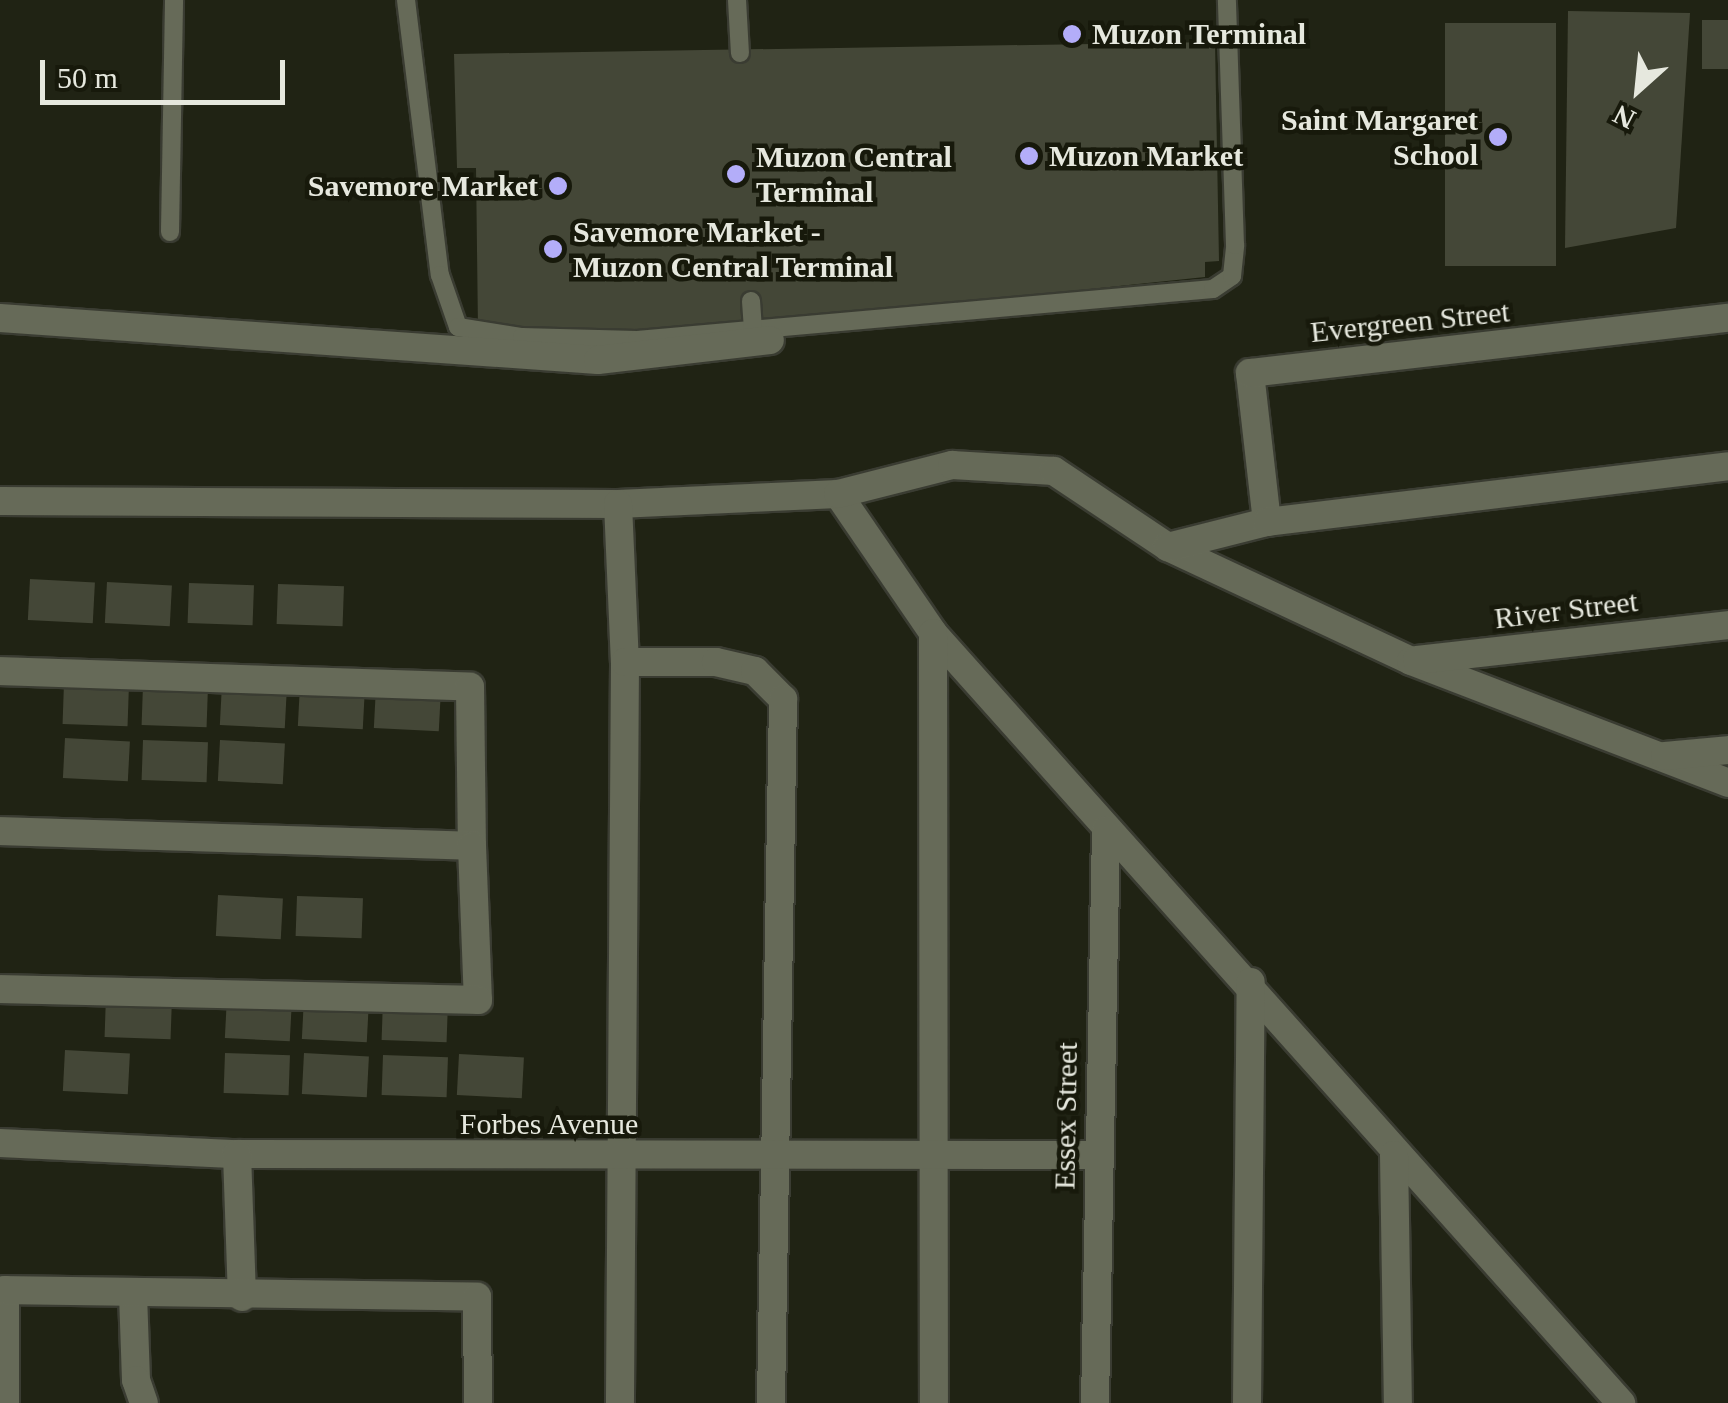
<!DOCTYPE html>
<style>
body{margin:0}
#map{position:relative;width:1728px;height:1403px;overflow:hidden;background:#202314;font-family:"Times New Roman",serif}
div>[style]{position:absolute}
.building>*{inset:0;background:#444737;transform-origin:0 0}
.roads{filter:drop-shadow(2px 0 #3a3c32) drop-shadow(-2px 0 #3a3c32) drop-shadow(0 2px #3a3c32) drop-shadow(0 -2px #3a3c32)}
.service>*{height:18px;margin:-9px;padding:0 9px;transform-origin:9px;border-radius:9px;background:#666a58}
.minor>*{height:28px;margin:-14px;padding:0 14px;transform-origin:14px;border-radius:14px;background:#666a58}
.dots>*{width:28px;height:28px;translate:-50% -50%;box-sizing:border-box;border:5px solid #17190b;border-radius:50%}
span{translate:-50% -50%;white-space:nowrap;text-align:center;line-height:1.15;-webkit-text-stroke:9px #17190b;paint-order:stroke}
.poi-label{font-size:30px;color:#e6e8de;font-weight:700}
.left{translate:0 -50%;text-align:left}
.right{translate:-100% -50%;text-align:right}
.street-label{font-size:30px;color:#e6e8de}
.north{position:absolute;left:1588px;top:40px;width:100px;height:100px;-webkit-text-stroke:8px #17190b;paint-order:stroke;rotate:207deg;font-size:28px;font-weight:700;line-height:40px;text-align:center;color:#e6e8de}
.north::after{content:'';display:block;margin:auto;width:35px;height:45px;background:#e6e8de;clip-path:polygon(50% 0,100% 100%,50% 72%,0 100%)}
.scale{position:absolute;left:40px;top:60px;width:245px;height:45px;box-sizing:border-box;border:5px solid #e6e8de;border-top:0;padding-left:12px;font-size:30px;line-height:35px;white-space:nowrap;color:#e6e8de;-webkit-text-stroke:8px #17190b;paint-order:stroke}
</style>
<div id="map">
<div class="building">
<i style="clip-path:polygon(1568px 11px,1690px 13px,1676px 228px,1565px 248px)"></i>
<i style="left:1728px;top:20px;width:49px;height:26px;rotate:90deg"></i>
<i style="left:1445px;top:23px;width:111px;height:243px"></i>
<i style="clip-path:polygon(1215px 42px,1219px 261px,1205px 262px,1205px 277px,632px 337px,478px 330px,476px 168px,457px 168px,454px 54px)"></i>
<i style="left:30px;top:579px;width:65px;height:41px;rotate:3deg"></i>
<i style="left:107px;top:582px;width:65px;height:41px;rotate:3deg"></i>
<i style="left:189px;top:583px;width:65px;height:40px;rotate:2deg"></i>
<i style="left:278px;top:584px;width:66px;height:40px;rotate:2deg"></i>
<i style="left:64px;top:683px;width:65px;height:41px;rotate:2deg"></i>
<i style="left:222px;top:684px;width:65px;height:41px;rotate:3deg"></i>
<i style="left:143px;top:685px;width:65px;height:40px;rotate:2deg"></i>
<i style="left:300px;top:685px;width:65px;height:41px;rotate:3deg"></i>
<i style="left:376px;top:687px;width:65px;height:41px;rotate:3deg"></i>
<i style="left:65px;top:738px;width:65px;height:40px;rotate:3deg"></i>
<i style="left:143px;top:740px;width:65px;height:40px;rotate:2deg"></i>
<i style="left:220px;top:740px;width:65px;height:41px;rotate:3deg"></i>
<i style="left:218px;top:895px;width:65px;height:41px;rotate:3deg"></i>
<i style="left:297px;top:896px;width:66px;height:40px;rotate:2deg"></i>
<i style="left:106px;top:996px;width:66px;height:41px;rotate:2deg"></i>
<i style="left:227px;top:997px;width:65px;height:41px;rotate:3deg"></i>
<i style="left:304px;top:998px;width:65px;height:41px;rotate:3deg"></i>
<i style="left:383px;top:1000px;width:65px;height:40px;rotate:2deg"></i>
<i style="left:65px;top:1050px;width:65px;height:41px;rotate:3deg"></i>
<i style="left:225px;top:1053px;width:65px;height:40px;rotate:2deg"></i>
<i style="left:304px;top:1053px;width:65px;height:41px;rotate:3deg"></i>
<i style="left:459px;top:1054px;width:65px;height:41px;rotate:3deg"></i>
<i style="left:383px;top:1055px;width:65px;height:40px;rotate:2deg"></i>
</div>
<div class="roads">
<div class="service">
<i style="left:406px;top:0;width:277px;rotate:83deg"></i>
<i style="left:440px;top:275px;width:55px;rotate:70.9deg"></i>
<i style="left:458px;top:327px;width:65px;rotate:8.9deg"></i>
<i style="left:522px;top:337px;width:115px;rotate:1.5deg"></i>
<i style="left:637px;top:340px;width:578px;rotate:-5.06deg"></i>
<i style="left:1213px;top:289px;width:23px;rotate:-34deg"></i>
<i style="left:1232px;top:276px;width:31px;rotate:-84deg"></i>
<i style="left:1235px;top:245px;width:245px;rotate:-91.9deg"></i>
<i style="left:737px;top:0;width:53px;rotate:86.8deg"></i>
<i style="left:170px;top:232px;width:232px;rotate:-89deg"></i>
<i style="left:751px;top:301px;width:27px;rotate:86deg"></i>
</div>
<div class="minor">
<i style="left:0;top:318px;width:599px;rotate:4.02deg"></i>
<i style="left:598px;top:360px;width:173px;rotate:-6.6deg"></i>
<i style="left:838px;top:494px;width:168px;rotate:55.6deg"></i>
<i style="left:933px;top:633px;width:1033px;rotate:48.22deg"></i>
<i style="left:0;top:501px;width:618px;rotate:0.28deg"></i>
<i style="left:618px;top:504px;width:220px;rotate:-2.6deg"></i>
<i style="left:838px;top:494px;width:118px;rotate:-14.3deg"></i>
<i style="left:952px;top:465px;width:102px;rotate:3.4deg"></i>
<i style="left:1054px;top:471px;width:137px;rotate:33.7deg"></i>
<i style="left:1168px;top:547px;width:268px;rotate:25.1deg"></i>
<i style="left:1411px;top:661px;width:340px;rotate:21deg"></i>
<i style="left:618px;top:504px;width:158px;rotate:87.5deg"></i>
<i style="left:625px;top:662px;width:741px;rotate:90.39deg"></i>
<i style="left:1267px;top:522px;width:150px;rotate:-96.5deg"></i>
<i style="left:1250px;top:373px;width:481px;rotate:-6.6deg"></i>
<i style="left:1168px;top:547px;width:102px;rotate:-14.2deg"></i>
<i style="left:1267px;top:522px;width:464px;rotate:-6.9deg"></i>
<i style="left:933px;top:633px;width:770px;rotate:89.93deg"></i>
<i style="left:1417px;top:660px;width:313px;rotate:-6.4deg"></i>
<i style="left:625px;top:662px;width:91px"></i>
<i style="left:716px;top:662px;width:40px;rotate:13deg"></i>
<i style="left:755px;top:671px;width:40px;rotate:45deg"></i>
<i style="left:783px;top:699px;width:704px;rotate:90.98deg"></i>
<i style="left:0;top:671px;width:470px;rotate:1.9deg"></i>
<i style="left:470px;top:687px;width:159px;rotate:89.3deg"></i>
<i style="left:1665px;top:756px;width:63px;rotate:-5.4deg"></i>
<i style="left:0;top:831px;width:472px;rotate:1.8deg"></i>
<i style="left:472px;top:846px;width:154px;rotate:87.8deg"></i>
<i style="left:478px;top:1000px;width:478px;rotate:-178.7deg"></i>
<i style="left:0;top:1143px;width:237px;rotate:2.7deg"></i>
<i style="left:237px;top:1154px;width:860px;rotate:0.07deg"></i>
<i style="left:237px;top:1154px;width:143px;rotate:88deg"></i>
<i style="left:1394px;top:1155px;width:248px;rotate:89.1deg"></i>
<i style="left:133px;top:1294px;width:86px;rotate:88deg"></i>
<i style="left:136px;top:1380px;width:24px;rotate:71deg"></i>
<i style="left:5px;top:1403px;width:113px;rotate:-90deg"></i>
<i style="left:5px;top:1290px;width:472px;rotate:0.8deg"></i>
<i style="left:477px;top:1297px;width:106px;rotate:89.5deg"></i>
<i style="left:1095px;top:1403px;width:573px;rotate:-88.9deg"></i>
<i style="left:1247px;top:1403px;width:421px;rotate:-89.5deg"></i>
</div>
</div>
<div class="dots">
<i style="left:1072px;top:34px;background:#b3adf9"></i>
<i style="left:1498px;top:137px;background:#b3adf9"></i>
<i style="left:1029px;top:156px;background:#b3adf9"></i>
<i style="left:736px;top:174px;background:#b3adf9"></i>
<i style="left:558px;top:186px;background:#b3adf9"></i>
<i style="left:553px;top:249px;background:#b3adf9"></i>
</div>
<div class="poi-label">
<span class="left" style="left:1092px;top:34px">Muzon Terminal</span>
<span class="right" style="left:1478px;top:137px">Saint Margaret<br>School</span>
<span class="left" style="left:1049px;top:156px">Muzon Market</span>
<span class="left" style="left:756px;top:174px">Muzon Central<br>Terminal</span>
<span class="right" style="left:538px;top:186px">Savemore Market</span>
<span class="left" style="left:573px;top:249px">Savemore Market -<br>Muzon Central Terminal</span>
</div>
<div class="street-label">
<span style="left:1410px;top:322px;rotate:-6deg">Evergreen Street</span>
<span style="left:1566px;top:610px;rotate:-7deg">River Street</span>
<span style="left:1066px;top:1116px;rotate:-89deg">Essex Street</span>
<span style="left:549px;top:1124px">Forbes Avenue</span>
</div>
<div class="north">N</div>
<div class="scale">50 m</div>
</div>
